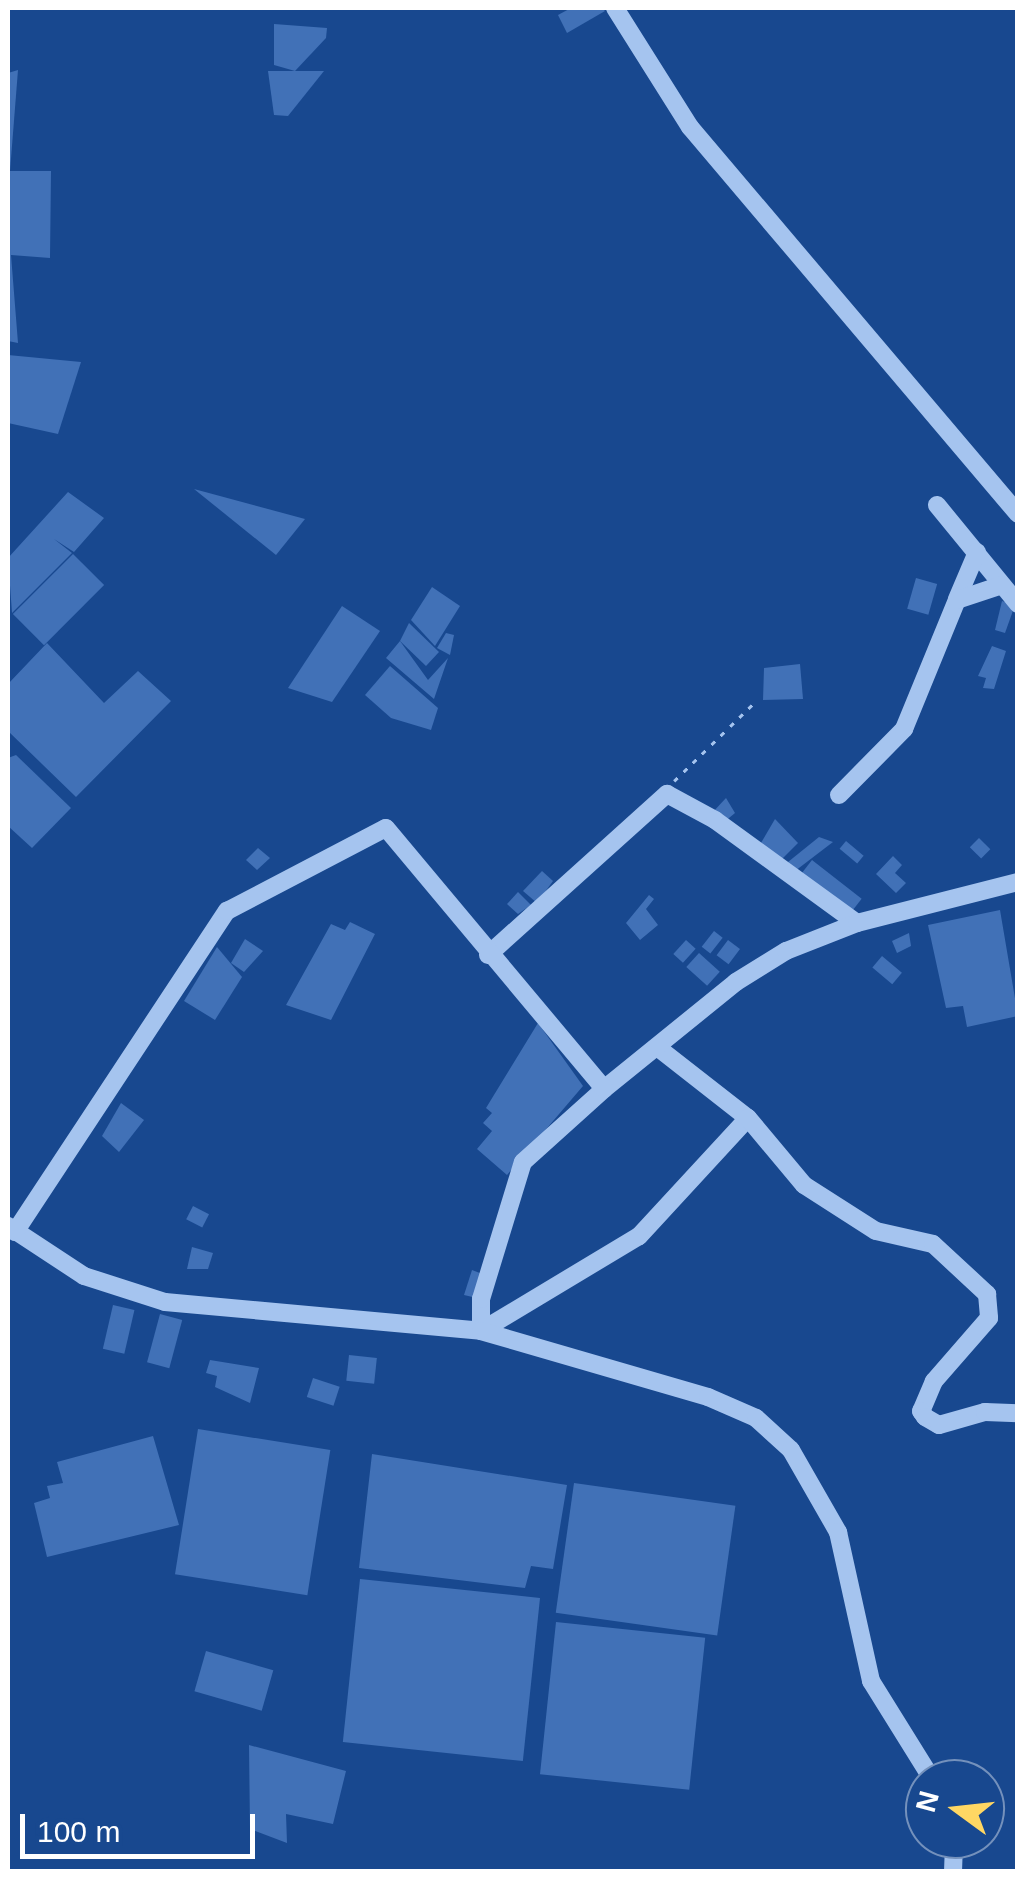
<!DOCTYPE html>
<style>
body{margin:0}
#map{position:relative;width:1025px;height:1879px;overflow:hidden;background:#18488f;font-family:Helvetica,sans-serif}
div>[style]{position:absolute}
.building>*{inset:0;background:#4171b7;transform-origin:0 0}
.path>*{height:2.5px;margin-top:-1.25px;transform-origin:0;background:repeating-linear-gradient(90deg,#a5c4ef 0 5px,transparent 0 13px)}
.minor>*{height:18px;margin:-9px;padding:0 9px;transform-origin:9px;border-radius:9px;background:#a5c4ef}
span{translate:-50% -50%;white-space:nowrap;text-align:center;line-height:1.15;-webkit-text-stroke:10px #18488f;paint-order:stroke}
.frame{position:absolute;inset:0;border:10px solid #fff;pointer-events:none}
.north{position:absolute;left:905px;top:1759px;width:100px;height:100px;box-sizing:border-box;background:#18488f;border:2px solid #7491bc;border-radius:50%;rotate:285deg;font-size:28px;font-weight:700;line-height:40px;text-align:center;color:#fff}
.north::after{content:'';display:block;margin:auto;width:35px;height:45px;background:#ffd763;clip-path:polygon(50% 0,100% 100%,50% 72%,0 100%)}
.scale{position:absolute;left:20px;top:1814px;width:235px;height:45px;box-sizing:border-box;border:5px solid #fff;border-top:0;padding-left:12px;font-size:30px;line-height:35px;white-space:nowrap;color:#fff;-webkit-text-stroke:8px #18488f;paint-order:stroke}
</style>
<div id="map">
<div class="building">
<i style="clip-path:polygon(571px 8px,602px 8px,605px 11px,567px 33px,558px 15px)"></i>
<i style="clip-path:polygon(274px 24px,327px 28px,326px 38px,295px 71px,274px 65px)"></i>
<i style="clip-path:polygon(18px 70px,10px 171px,8px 171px,8px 73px)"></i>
<i style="clip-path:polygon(268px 71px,324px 71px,288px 116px,274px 115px)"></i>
<i style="clip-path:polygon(8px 171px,51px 171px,50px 258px,11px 255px,18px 343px,8px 341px)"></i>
<i style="clip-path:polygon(8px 355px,81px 362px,58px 434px,8px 423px)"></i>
<i style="clip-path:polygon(194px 489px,305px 519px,276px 555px)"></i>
<i style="clip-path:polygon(68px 492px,104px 518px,74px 552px,54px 539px,72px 553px,12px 613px,8px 558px)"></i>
<i style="left:73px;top:554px;width:44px;height:85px;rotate:45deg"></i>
<i style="left:916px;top:578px;width:22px;height:32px;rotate:16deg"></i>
<i style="clip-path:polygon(432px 587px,460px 606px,435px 646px,411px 620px)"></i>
<i style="clip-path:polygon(1002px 601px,1015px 605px,1005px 633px,995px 630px)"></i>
<i style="clip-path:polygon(342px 606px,380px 631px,332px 702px,288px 688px)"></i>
<i style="clip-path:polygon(409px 623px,439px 652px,426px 666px,400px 641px)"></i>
<i style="clip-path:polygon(446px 633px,454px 635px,450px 655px,437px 648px)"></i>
<i style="clip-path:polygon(400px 641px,428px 680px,448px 658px,434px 699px,386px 658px)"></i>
<i style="clip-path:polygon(47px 643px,104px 703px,138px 671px,171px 701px,76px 797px,8px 731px,8px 684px)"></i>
<i style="clip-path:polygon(992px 646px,1006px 651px,994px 689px,983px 688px,986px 678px,978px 676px)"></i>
<i style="clip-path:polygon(800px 664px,803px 699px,763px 700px,764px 668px)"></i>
<i style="clip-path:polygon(390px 666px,438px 708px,431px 730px,391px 718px,365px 695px)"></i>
<i style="clip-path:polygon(16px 755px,71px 808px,32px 848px,8px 826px,8px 758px)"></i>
<i style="clip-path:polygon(726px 798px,735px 813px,723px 823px,712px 813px)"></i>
<i style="clip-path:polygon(775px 819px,798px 843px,779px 862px,758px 848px)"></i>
<i style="clip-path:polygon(819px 837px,833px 842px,795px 871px,788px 862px)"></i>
<i style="left:979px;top:838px;width:16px;height:13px;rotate:45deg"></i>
<i style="left:846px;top:841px;width:23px;height:10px;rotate:40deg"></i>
<i style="clip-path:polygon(258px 848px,270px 858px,257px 870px,246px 860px)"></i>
<i style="clip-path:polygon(893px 856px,902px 865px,895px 873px,906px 883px,896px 893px,876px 874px)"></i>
<i style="left:812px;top:860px;width:63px;height:18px;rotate:38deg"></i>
<i style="clip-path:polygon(542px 871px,553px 881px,537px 903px,523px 891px)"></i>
<i style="clip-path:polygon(518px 892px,531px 905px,518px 914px,507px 904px)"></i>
<i style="clip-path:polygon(649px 895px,654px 899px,646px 909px,658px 925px,640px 940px,626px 923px)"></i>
<i style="clip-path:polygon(1000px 910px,1018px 1016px,967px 1027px,963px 1006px,946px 1008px,928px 925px)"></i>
<i style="clip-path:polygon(350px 922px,375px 934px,331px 1020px,286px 1005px,331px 924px,345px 930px)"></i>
<i style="left:714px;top:931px;width:11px;height:20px;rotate:38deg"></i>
<i style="clip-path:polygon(909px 933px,911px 946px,897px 953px,892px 941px)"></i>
<i style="clip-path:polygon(245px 939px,263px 951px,244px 972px,231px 963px)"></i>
<i style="left:686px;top:940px;width:13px;height:19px;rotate:42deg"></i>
<i style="left:728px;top:940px;width:15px;height:19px;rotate:37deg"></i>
<i style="clip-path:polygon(217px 947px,242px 977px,215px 1020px,184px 1001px)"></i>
<i style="left:699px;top:953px;width:28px;height:19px;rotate:42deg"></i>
<i style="left:882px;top:956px;width:26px;height:15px;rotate:40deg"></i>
<i style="clip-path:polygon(538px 1023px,583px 1086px,507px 1175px,477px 1149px,492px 1131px,483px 1123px,492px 1113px,486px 1108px)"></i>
<i style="clip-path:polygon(121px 1103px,144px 1120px,119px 1152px,102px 1136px)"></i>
<i style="left:193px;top:1206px;width:18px;height:15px;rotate:27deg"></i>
<i style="clip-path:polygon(192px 1247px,213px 1253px,208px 1269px,187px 1269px)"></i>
<i style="clip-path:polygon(472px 1270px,485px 1275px,481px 1299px,464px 1295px)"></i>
<i style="left:113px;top:1305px;width:22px;height:45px;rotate:13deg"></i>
<i style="left:160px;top:1314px;width:23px;height:50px;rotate:15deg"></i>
<i style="left:349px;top:1355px;width:28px;height:26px;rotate:6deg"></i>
<i style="clip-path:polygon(210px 1360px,259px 1368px,250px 1403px,215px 1387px,217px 1376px,206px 1373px)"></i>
<i style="left:313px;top:1378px;width:28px;height:20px;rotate:18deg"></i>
<i style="left:198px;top:1429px;width:134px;height:147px;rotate:9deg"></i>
<i style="clip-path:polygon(153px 1436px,179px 1525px,47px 1557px,34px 1503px,50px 1498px,47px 1486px,63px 1483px,57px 1462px)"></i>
<i style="clip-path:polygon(372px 1454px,567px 1485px,553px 1569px,531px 1566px,525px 1588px,359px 1568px)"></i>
<i style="left:574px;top:1483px;width:163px;height:131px;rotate:8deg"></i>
<i style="left:360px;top:1579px;width:181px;height:164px;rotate:6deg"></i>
<i style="left:556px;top:1622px;width:150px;height:153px;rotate:6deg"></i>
<i style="left:206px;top:1651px;width:70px;height:42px;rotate:16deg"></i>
<i style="clip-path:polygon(249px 1745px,346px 1771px,333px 1824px,286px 1814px,287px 1843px,250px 1829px)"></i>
</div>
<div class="path">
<i style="left:674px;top:781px;width:116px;rotate:-44.3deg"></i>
</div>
<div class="minor">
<i style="left:615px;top:8px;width:141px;rotate:57.8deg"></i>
<i style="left:690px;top:127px;width:507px;rotate:49.72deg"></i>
<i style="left:937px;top:505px;width:128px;rotate:50.7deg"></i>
<i style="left:957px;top:599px;width:51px;rotate:-66.9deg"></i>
<i style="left:839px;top:795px;width:93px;rotate:-45.4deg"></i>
<i style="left:904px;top:729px;width:139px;rotate:-67.7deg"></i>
<i style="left:957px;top:600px;width:47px;rotate:-18.4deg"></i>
<i style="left:488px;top:955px;width:241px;rotate:-42deg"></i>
<i style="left:667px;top:794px;width:55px;rotate:28.4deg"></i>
<i style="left:715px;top:820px;width:175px;rotate:36deg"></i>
<i style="left:657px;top:1047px;width:115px;rotate:38deg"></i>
<i style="left:748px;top:1118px;width:161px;rotate:132.7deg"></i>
<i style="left:639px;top:1236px;width:184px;rotate:149deg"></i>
<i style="left:481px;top:1331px;width:32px;rotate:-90deg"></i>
<i style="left:481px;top:1299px;width:143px;rotate:-73deg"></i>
<i style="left:523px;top:1162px;width:109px;rotate:-42deg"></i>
<i style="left:604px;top:1089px;width:170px;rotate:-39deg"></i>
<i style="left:736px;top:982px;width:59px;rotate:-31.8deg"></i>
<i style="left:786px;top:951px;width:76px;rotate:-21.5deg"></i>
<i style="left:857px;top:923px;width:166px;rotate:-14.3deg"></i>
<i style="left:748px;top:1118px;width:87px;rotate:50.1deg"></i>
<i style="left:804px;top:1185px;width:85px;rotate:32.6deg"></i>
<i style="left:876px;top:1231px;width:58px;rotate:12.8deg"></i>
<i style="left:933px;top:1244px;width:74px;rotate:42.8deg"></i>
<i style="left:987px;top:1294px;width:24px;rotate:85deg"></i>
<i style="left:989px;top:1318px;width:84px;rotate:131.1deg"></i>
<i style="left:934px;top:1381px;width:33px;rotate:113deg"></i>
<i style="left:921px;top:1411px;width:7px;rotate:56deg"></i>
<i style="left:925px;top:1417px;width:16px;rotate:30deg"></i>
<i style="left:939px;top:1425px;width:48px;rotate:-15.8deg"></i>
<i style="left:985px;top:1412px;width:33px;rotate:2deg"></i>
<i style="left:8px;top:1226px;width:91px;rotate:33.3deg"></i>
<i style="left:84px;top:1276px;width:85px;rotate:17.8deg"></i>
<i style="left:165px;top:1302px;width:317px;rotate:5.2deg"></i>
<i style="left:481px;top:1331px;width:236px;rotate:16.2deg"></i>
<i style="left:708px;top:1397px;width:52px;rotate:23.6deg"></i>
<i style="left:756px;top:1418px;width:47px;rotate:42.4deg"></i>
<i style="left:791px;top:1450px;width:95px;rotate:60.2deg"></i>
<i style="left:838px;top:1532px;width:153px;rotate:77.5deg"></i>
<i style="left:871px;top:1681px;width:115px;rotate:58.1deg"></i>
<i style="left:15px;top:1232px;width:385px;rotate:-56.6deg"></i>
<i style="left:227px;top:911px;width:179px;rotate:-27.6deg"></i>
<i style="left:386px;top:828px;width:340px;rotate:50.1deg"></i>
<i style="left:953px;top:1872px;width:33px;rotate:-88deg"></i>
</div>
<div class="frame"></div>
<div class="north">N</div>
<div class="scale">100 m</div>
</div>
